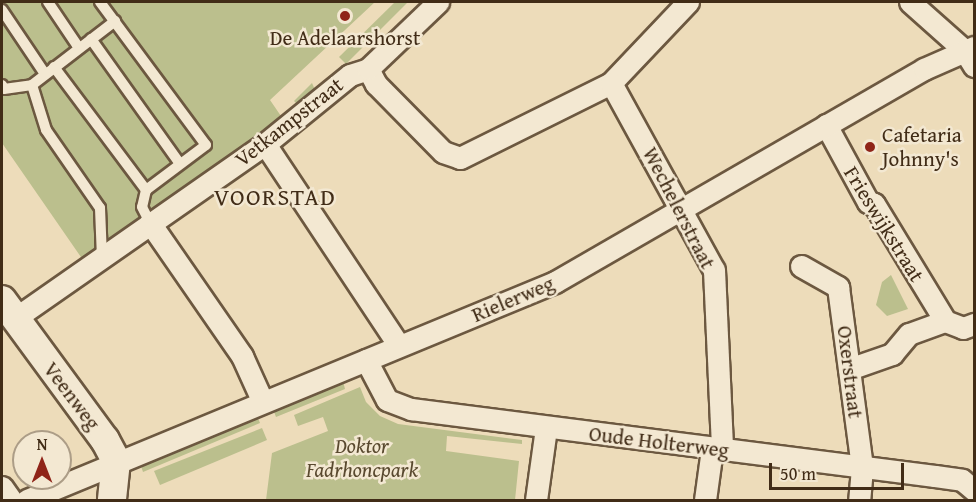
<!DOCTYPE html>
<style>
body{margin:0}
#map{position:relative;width:976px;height:502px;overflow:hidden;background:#eddcba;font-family:"Gentium Book Plus",serif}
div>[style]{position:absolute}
.green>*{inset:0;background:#bbbf8d}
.roads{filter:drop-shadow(2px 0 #6c5840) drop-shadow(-2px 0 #6c5840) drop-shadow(0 2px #6c5840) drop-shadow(0 -2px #6c5840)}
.lane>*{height:10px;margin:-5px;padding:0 5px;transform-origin:5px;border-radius:5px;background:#f3e8d2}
.street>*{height:21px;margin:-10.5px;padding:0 10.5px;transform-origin:10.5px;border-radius:10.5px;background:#f3e8d2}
.secondary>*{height:28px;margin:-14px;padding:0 14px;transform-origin:14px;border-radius:14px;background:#f3e8d2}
.dots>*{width:16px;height:16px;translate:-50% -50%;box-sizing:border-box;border:3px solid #f3e8d2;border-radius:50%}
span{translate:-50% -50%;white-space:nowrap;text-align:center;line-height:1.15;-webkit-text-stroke:5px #f3e8d2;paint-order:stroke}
.poi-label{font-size:21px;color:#412c17}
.left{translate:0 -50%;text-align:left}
.street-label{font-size:21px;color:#412c17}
.park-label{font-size:21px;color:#59492f;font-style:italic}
.quarter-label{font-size:24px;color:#412c17;letter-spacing:1.5px}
.frame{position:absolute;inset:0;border:3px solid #412c17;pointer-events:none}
.north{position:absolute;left:12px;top:430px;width:60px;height:60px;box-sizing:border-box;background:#f3e8d2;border:2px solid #ac9d87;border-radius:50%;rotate:0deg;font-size:16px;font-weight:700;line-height:24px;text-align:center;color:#412c17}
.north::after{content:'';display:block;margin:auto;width:21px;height:27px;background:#8f2418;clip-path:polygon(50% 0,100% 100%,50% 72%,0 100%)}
.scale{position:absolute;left:769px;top:463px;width:135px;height:27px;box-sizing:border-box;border:3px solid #412c17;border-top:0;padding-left:8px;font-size:18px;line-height:21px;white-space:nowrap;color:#412c17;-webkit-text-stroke:4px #f3e8d2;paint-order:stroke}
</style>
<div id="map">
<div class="green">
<i style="clip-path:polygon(2px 2px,375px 2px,270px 100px,283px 119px,83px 260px,2px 143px)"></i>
<i style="clip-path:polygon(395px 2px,408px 2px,346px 64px,339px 57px)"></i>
<i style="clip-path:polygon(312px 83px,316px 92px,301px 108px,294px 101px)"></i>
<i style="clip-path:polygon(891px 275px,908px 309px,887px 316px,876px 305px,882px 282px)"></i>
<i style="clip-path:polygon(342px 377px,345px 389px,276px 417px,271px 404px,280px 407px,332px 386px)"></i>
<i style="clip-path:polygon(360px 387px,366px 402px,380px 416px,398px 424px,522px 440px,522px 444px,447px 436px,446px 451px,519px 461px,515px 500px,266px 500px,272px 453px,328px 431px,323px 417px,298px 426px,294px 415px)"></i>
<i style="clip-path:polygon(255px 411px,260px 423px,143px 472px,138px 457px)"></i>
<i style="clip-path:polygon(262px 428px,267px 440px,160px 485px,154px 471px)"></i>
</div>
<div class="roads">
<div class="lane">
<i style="left:48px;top:2px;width:55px;rotate:56deg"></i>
<i style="left:100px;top:2px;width:178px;rotate:53.5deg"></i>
<i style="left:206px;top:145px;width:75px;rotate:143.1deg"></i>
<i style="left:2px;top:10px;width:77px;rotate:56.1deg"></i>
<i style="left:91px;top:39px;width:153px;rotate:54.5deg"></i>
<i style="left:54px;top:67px;width:154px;rotate:53.2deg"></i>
<i style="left:146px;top:190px;width:17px;rotate:103deg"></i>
<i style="left:142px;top:207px;width:18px;rotate:63deg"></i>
<i style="left:2px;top:85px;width:4px;rotate:63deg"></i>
<i style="left:4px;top:89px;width:28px;rotate:-8deg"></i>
<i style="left:32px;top:85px;width:47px;rotate:72.7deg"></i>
<i style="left:46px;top:130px;width:95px;rotate:55.3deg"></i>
<i style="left:100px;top:208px;width:49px;rotate:87.7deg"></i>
<i style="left:32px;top:85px;width:105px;rotate:-37.6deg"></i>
</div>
<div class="street">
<i style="left:910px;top:2px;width:72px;rotate:41.6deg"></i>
<i style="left:964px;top:50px;width:19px;rotate:58deg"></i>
<i style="left:368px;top:69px;width:17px;rotate:62deg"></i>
<i style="left:376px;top:84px;width:95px;rotate:45.4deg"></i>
<i style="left:443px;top:152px;width:18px;rotate:19deg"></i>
<i style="left:460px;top:158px;width:169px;rotate:-26.4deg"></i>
<i style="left:611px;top:83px;width:112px;rotate:-46.5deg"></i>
<i style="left:611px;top:83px;width:213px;rotate:61.2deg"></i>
<i style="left:714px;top:270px;width:179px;rotate:87.4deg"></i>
<i style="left:826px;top:125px;width:88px;rotate:61.4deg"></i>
<i style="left:868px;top:202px;width:6px;rotate:18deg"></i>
<i style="left:874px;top:204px;width:137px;rotate:58.7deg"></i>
<i style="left:945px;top:321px;width:19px;rotate:21deg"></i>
<i style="left:963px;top:328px;width:12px;rotate:-20deg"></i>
<i style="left:265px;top:144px;width:242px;rotate:56.4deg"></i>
<i style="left:150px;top:223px;width:162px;rotate:55.3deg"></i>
<i style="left:242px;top:356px;width:48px;rotate:65.6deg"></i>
<i style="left:801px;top:266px;width:43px;rotate:29.6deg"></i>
<i style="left:838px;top:287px;width:183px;rotate:82.4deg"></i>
<i style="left:862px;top:468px;width:32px;rotate:95deg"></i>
<i style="left:14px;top:319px;width:306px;rotate:-34.9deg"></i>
<i style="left:265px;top:144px;width:109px;rotate:-39.1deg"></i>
<i style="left:350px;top:75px;width:19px;rotate:-18deg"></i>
<i style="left:368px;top:69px;width:97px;rotate:-43.7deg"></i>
<i style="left:366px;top:360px;width:45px;rotate:62.3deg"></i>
<i style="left:387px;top:400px;width:26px;rotate:21deg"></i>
<i style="left:411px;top:409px;width:528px;rotate:7.29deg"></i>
<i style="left:935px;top:476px;width:27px;rotate:8deg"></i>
<i style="left:962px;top:480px;width:16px;rotate:40deg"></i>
<i style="left:849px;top:369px;width:46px;rotate:-19.2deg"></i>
<i style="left:892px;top:354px;width:26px;rotate:-50deg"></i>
<i style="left:909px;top:334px;width:38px;rotate:-20deg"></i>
<i style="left:2px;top:487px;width:16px;rotate:55deg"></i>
<i style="left:27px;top:500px;width:571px;rotate:-22.43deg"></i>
<i style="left:555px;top:282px;width:426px;rotate:-30deg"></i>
<i style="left:924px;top:69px;width:55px;rotate:-23.7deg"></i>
<i style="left:536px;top:500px;width:73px;rotate:-82.1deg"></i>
<i style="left:705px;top:500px;width:51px;rotate:-82.2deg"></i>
</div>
<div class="secondary">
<i style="left:2px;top:300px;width:174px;rotate:53.7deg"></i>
<i style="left:105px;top:440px;width:24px;rotate:62deg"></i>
<i style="left:116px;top:461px;width:39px;rotate:96deg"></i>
</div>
</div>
<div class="dots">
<i style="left:345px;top:16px;background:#8f2418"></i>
<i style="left:870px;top:147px;background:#8f2418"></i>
</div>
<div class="poi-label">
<span style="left:345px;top:38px">De Adelaarshorst</span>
<span class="left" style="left:882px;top:147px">Cafetaria<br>Johnny's</span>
</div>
<div class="street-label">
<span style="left:289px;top:122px;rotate:-38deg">Vetkampstraat</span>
<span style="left:679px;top:208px;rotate:63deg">Wechelerstraat</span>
<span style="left:884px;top:224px;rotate:58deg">Frieswijkstraat</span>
<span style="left:513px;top:299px;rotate:-23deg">Rielerweg</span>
<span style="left:850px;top:372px;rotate:83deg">Oxerstraat</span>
<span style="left:72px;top:396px;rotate:53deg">Veenweg</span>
<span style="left:659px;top:442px;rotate:7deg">Oude Holterweg</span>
</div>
<div class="park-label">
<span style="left:362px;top:458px">Doktor<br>Fadrhoncpark</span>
</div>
<div class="quarter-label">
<span style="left:275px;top:197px">VOORSTAD</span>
</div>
<div class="frame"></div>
<div class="north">N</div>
<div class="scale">50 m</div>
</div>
